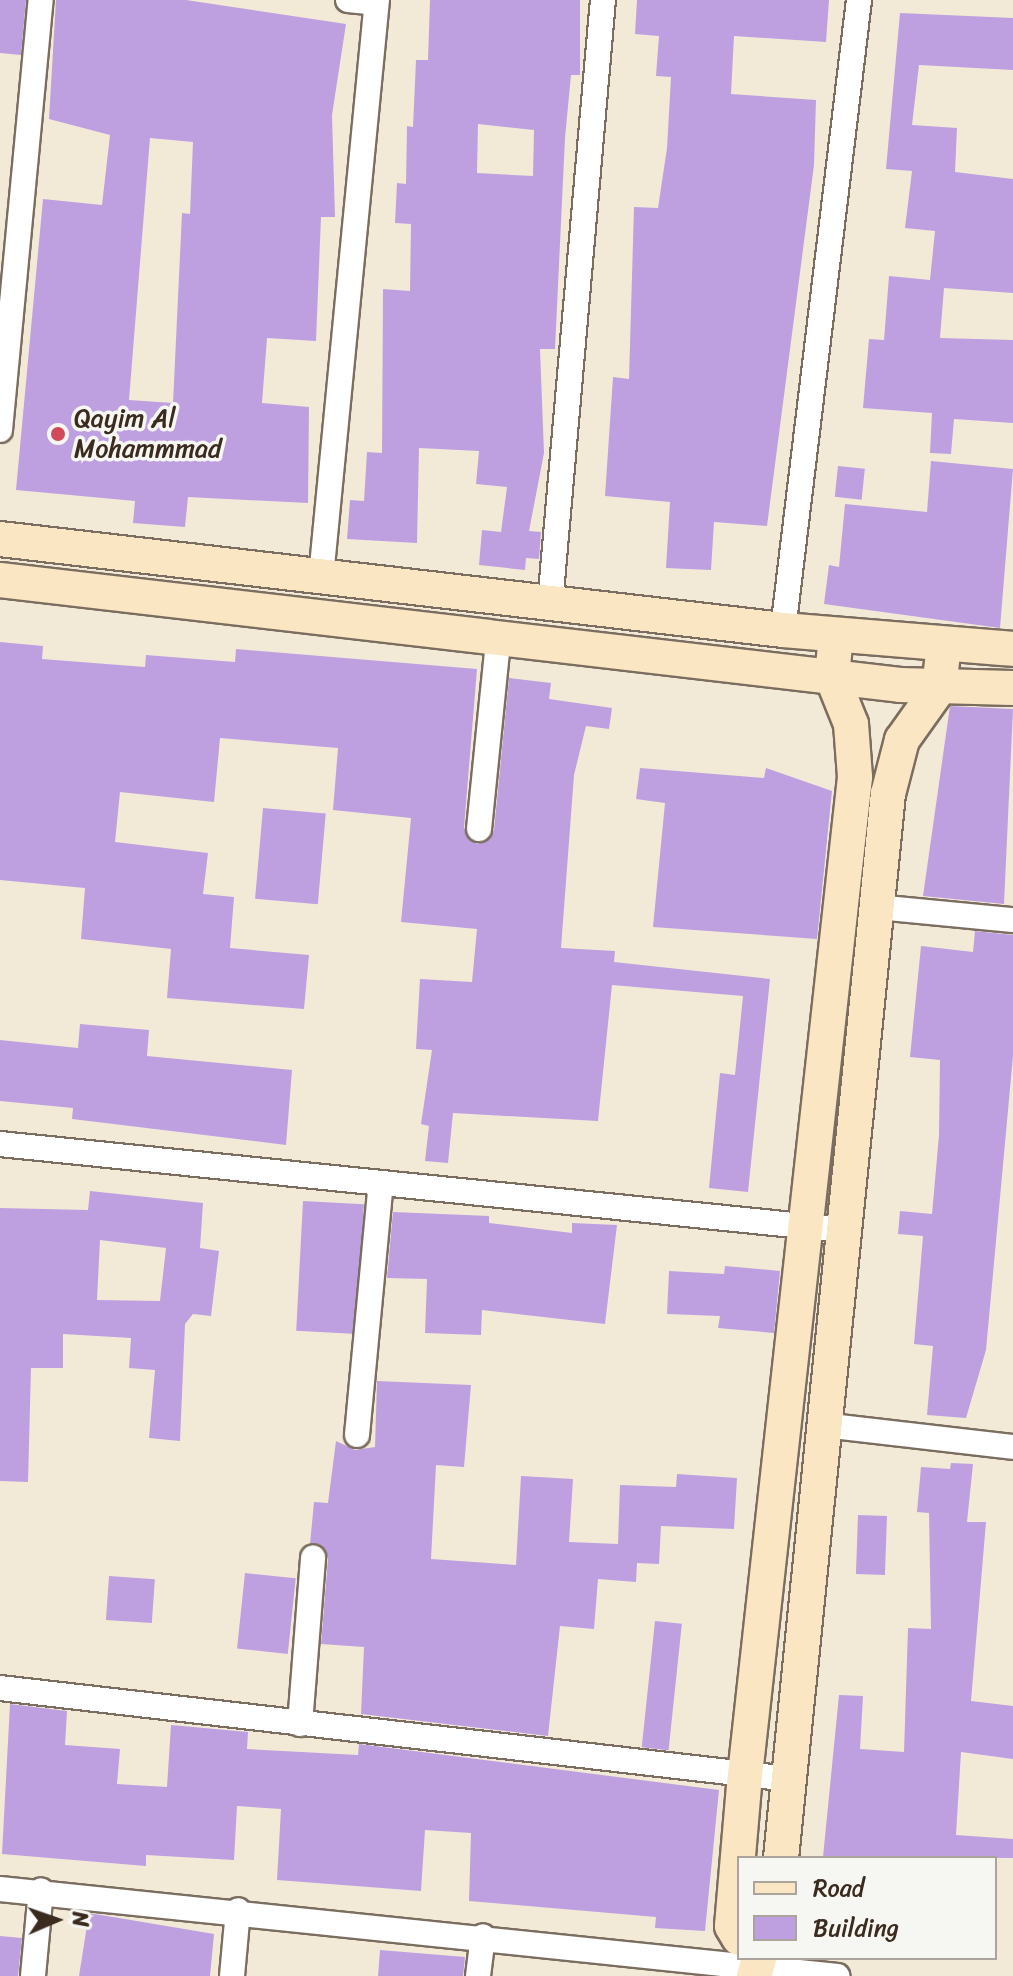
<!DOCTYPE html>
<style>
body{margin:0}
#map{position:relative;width:1013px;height:1976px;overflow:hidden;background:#f2ead7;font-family:Sriracha,sans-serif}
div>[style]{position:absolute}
.building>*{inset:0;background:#bea0e1;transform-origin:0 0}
.roads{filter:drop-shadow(2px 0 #7b6d5f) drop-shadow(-2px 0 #7b6d5f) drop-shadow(0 2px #7b6d5f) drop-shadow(0 -2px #7b6d5f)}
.street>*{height:24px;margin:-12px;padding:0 12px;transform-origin:12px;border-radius:12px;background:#fff}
.secondary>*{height:34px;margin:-17px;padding:0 17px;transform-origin:17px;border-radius:17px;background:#fbe6c4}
.dots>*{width:22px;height:22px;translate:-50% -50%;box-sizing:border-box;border:4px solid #f6f6f2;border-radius:50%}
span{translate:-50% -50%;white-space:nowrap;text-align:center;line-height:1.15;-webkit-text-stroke:7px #f6f6f2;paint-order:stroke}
.poi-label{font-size:26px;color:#3b2a1e}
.left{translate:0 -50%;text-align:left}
.legend{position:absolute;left:737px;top:1856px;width:260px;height:104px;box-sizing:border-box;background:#f6f6f2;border:2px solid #aba49d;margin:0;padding:10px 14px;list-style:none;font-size:24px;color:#3b2a1e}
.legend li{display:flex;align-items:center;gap:16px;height:40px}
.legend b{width:40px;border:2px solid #aba49d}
.north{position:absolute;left:16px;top:1880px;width:80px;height:80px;-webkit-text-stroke:6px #f6f6f2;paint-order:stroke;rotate:88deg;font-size:22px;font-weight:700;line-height:32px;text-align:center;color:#3b2a1e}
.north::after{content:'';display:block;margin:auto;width:28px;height:36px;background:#3b2a1e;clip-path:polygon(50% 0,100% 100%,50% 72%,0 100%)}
</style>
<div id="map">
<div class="building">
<i style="clip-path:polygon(0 0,26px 0,21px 55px,0 53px)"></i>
<i style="clip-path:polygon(evenodd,56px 0,186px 0,346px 24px,332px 115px,335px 217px,321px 217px,316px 341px,267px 338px,262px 403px,309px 407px,308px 503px,188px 497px,185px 527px,133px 523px,135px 501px,16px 490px,43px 199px,102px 205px,110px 135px,49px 119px,56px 0,150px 138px,193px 142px,190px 214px,182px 213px,173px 403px,129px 400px,150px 138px)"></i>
<i style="clip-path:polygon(evenodd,430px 0,580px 0,580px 75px,571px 75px,565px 138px,555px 349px,540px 349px,544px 453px,529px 531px,541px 532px,539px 559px,526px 558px,525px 570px,479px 565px,482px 530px,501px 532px,507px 487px,476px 484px,479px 451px,419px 448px,417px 543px,347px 539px,350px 500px,364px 501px,367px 452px,382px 453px,383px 289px,410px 291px,411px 224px,395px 223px,397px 183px,406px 184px,407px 126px,413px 127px,416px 60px,428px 60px,430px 0,478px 124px,534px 130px,533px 176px,477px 173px,478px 124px)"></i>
<i style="clip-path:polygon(637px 0,829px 0,826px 42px,734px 36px,731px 94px,816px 100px,814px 165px,767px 526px,714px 522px,711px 570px,666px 568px,670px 502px,605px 496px,613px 377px,629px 379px,634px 207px,658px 208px,667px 148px,671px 77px,656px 76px,659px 36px,635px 34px)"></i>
<i style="clip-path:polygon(900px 13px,1013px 18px,1013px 70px,919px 65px,912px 125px,957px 128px,955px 172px,1013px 179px,1013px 293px,944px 288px,940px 338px,1013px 340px,1013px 423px,954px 419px,951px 454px,930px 453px,932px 413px,863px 408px,869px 339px,884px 340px,889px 276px,930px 280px,935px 231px,905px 228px,912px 171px,886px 169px)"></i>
<i style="clip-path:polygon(931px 461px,1013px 469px,1000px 628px,824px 604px,829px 565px,839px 567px,845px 504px,927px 512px)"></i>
<i style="left:838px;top:466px;width:27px;height:31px;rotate:6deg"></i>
<i style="clip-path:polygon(0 642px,43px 646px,42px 659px,145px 667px,146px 655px,235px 662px,236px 649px,477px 669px,464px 828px,477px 844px,494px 830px,509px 678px,551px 683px,549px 699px,612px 708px,609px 729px,586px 726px,574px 775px,561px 948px,615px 951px,614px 962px,770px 979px,748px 1192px,709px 1188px,720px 1073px,735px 1075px,743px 996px,612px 985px,598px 1121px,453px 1113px,448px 1163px,425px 1161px,429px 1126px,421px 1124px,432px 1050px,416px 1049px,420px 979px,472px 982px,477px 929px,401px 922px,411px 818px,333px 810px,338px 748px,220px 738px,214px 802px,120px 792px,115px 842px,208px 853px,203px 894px,234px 897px,230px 948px,309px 955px,304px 1009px,167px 998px,171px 949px,81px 939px,85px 888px,0 880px)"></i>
<i style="clip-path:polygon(950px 706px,1013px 709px,1004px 904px,923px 896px)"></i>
<i style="clip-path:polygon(640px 768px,764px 778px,766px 768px,832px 791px,817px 939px,653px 927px,665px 803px,636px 799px)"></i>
<i style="left:263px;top:808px;width:63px;height:91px;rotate:5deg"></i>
<i style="clip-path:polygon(975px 931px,1013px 935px,1013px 1056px,986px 1350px,966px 1418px,927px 1415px,933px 1346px,914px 1344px,923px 1236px,898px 1234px,900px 1211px,932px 1214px,939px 1135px,940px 1060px,910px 1057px,921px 946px,973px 952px)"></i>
<i style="clip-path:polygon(80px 1024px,149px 1030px,147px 1056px,292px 1070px,286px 1145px,72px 1119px,73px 1108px,0 1101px,0 1040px,78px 1048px)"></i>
<i style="clip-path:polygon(evenodd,90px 1191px,203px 1203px,200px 1248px,219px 1251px,211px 1316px,193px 1314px,185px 1324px,180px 1441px,149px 1438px,155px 1370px,129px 1368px,131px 1338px,63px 1334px,63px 1368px,31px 1368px,28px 1482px,0 1481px,0 1208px,88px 1210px,90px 1191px,100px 1240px,166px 1248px,160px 1301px,97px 1300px,100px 1240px)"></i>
<i style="left:303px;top:1201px;width:61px;height:130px;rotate:3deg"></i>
<i style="clip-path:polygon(393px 1212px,489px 1216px,489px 1223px,572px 1233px,572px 1223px,617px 1225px,605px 1324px,482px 1310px,481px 1335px,425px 1333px,427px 1279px,387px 1278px)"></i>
<i style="clip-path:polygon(725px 1266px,780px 1271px,774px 1333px,718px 1328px,720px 1316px,667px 1314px,669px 1271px,724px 1274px)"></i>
<i style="clip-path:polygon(377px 1381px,471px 1385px,464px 1467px,436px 1465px,431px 1559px,516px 1565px,521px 1476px,573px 1479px,569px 1542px,618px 1544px,620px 1485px,676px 1487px,677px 1474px,737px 1478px,734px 1529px,661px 1526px,659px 1564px,637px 1563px,636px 1582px,598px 1579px,594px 1629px,560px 1626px,548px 1736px,361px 1714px,364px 1647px,321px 1644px,328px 1559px,322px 1546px,310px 1544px,314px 1502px,328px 1503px,336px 1441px,355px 1450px,375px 1447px)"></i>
<i style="clip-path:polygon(951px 1463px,973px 1464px,967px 1522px,986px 1522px,971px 1701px,1013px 1706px,1013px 1759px,961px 1752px,956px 1835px,1013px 1839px,1013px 1858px,823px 1857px,839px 1695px,863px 1696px,860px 1749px,904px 1752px,908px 1628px,931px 1629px,929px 1513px,917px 1512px,921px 1467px,950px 1469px)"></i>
<i style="left:858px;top:1515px;width:29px;height:59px;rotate:2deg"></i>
<i style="left:245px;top:1573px;width:51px;height:76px;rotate:6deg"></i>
<i style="left:109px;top:1576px;width:46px;height:44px;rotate:4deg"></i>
<i style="left:655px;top:1621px;width:27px;height:127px;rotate:6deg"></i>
<i style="clip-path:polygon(10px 1704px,67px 1711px,65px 1745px,120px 1749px,117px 1784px,167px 1787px,171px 1725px,248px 1732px,247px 1749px,358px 1755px,359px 1744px,719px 1790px,705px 1931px,655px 1928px,656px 1917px,469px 1901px,471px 1833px,425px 1830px,421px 1891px,277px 1880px,281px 1809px,237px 1806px,234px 1860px,146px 1855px,146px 1866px,2px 1854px)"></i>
<i style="clip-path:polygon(89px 1913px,214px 1934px,210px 1976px,79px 1976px)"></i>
<i style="clip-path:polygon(0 1936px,22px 1938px,18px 1976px,0 1976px)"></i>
<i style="clip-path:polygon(380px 1950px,465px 1957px,463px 1976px,378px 1976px)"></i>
</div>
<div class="roads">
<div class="street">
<i style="left:348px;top:0;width:28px;rotate:6deg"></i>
<i style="left:0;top:430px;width:432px;rotate:-84.6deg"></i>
<i style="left:321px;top:577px;width:580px;rotate:-84.46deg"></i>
<i style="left:550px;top:604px;width:606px;rotate:-84.99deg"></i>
<i style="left:783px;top:630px;width:635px;rotate:-83.12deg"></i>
<i style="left:479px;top:829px;width:189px;rotate:-84.2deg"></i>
<i style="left:877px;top:907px;width:137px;rotate:5.5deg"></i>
<i style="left:0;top:1144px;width:846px;rotate:5.83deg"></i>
<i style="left:823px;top:1425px;width:191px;rotate:6.6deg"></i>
<i style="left:357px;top:1435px;width:253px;rotate:-84.6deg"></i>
<i style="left:0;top:1688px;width:794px;rotate:6.58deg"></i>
<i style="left:300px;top:1724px;width:167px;rotate:-85.5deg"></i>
<i style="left:0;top:1889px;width:842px;rotate:5.93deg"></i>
<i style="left:33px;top:1976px;width:86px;rotate:-84.7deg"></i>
<i style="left:232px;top:1976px;width:66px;rotate:-84.8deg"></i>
<i style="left:478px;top:1976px;width:40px;rotate:-82.9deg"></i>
</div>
<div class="secondary">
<i style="left:0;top:539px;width:788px;rotate:6.63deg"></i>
<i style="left:783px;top:630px;width:231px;rotate:4.7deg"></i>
<i style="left:0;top:580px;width:906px;rotate:6.65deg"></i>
<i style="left:900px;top:685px;width:113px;rotate:1.5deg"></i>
<i style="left:781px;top:1858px;width:1069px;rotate:-84.26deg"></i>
<i style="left:888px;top:794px;width:56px;rotate:-75.5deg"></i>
<i style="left:902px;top:740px;width:64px;rotate:-54.6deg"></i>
<i style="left:939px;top:688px;width:43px;rotate:-83.4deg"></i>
<i style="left:739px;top:1938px;width:14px;rotate:-120deg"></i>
<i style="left:732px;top:1926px;width:152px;rotate:-85.1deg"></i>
<i style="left:745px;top:1775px;width:1004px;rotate:-83.71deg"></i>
<i style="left:855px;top:777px;width:53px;rotate:-94.3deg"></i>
<i style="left:851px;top:724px;width:51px;rotate:-112deg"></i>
<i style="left:832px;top:677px;width:42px;rotate:-84.6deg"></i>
<i style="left:754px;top:1976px;width:19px;rotate:-74deg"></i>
</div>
</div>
<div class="dots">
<i style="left:58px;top:434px;background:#d1495b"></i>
</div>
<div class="poi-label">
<span class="left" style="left:74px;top:434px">Qayim Al<br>Mohammmad</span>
</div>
<ul class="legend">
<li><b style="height:10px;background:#fbe6c4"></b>Road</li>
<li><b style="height:22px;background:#bea0e1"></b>Building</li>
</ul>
<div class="north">N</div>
</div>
